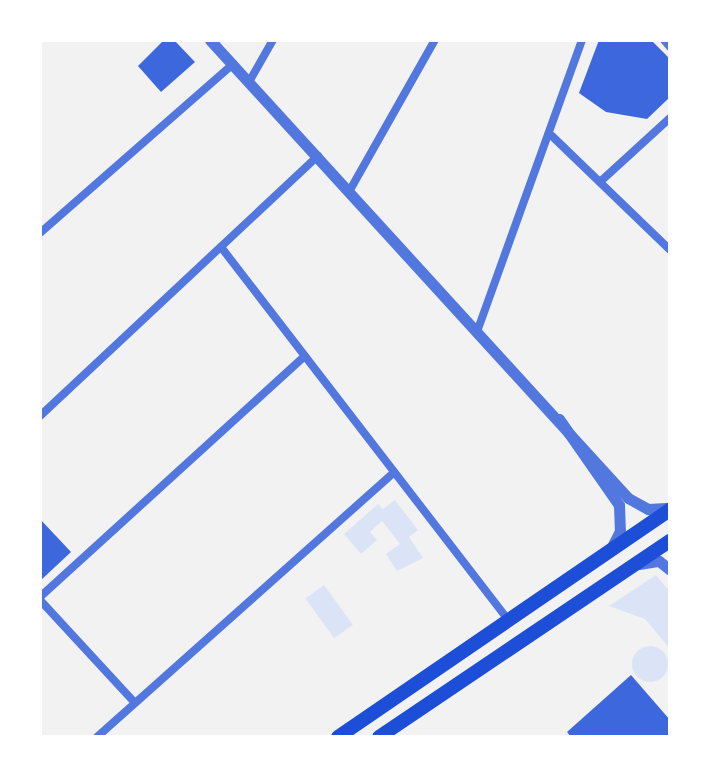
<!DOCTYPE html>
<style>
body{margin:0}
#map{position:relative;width:710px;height:777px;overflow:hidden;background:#f2f2f2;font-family:"Varela Round",sans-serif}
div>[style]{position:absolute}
.green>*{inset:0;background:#dbe4f7;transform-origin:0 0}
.round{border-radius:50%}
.building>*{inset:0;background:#3d67dc}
.minor>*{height:8px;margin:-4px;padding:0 4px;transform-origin:4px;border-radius:4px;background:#5277de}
.tertiary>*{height:11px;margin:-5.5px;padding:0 5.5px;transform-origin:5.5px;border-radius:5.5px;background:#5277de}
.primary>*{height:14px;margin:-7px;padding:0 7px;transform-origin:7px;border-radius:7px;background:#1d4ed8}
span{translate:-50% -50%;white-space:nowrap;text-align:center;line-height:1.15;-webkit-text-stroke:8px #fff;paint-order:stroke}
.frame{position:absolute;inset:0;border:42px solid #fff;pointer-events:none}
</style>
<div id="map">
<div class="green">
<i style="clip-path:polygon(395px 500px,418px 530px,409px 537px,423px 558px,397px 571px,386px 554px,400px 544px,382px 521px,370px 532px,377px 540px,361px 554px,344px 534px,378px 504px,383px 509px)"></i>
<i style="clip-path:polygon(656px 575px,670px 592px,670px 649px,645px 619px,609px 606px)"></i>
<i style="left:324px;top:585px;width:49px;height:23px;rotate:54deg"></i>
<i class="round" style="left:632px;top:646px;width:36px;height:36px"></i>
</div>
<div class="building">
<i style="clip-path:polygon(164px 40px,174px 40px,195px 62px,161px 92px,138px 66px)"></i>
<i style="clip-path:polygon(599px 40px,651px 40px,670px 59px,670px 97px,647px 119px,606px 112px,579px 93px)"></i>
<i style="clip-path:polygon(40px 519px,71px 552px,40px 581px)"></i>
<i style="clip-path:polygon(631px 675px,670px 720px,670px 737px,571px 737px,567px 732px)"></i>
</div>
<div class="minor">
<i style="left:664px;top:40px;width:9px;rotate:49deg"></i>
<i style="left:249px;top:82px;width:48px;rotate:-60.3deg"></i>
<i style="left:552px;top:136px;width:164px;rotate:44deg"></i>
<i style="left:601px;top:181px;width:93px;rotate:-42.4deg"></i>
<i style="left:350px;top:190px;width:172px;rotate:-60.5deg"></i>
<i style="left:40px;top:233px;width:257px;rotate:-41.2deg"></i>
<i style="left:221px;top:247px;width:471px;rotate:52.4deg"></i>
<i style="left:478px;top:329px;width:307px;rotate:-70.2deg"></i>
<i style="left:40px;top:416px;width:381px;rotate:-43.1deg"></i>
<i style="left:40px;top:597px;width:358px;rotate:-42.3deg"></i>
<i style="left:40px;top:600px;width:140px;rotate:47.3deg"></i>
<i style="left:97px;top:737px;width:398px;rotate:-41.7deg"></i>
</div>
<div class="tertiary">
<i style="left:210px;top:40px;width:620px;rotate:47.61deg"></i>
<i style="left:628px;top:498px;width:23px;rotate:29deg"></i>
<i style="left:648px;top:509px;width:22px;rotate:-3deg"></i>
<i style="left:559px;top:419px;width:105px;rotate:55.1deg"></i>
<i style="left:619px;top:505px;width:26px;rotate:88deg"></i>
<i style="left:620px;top:531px;width:20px;rotate:117deg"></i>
<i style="left:639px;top:564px;width:20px;rotate:-9deg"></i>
<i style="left:659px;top:561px;width:14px;rotate:39deg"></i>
</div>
<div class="primary">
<i style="left:338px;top:737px;width:402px;rotate:-34.4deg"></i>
<i style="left:379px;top:737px;width:351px;rotate:-34deg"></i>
</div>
<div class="frame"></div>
</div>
